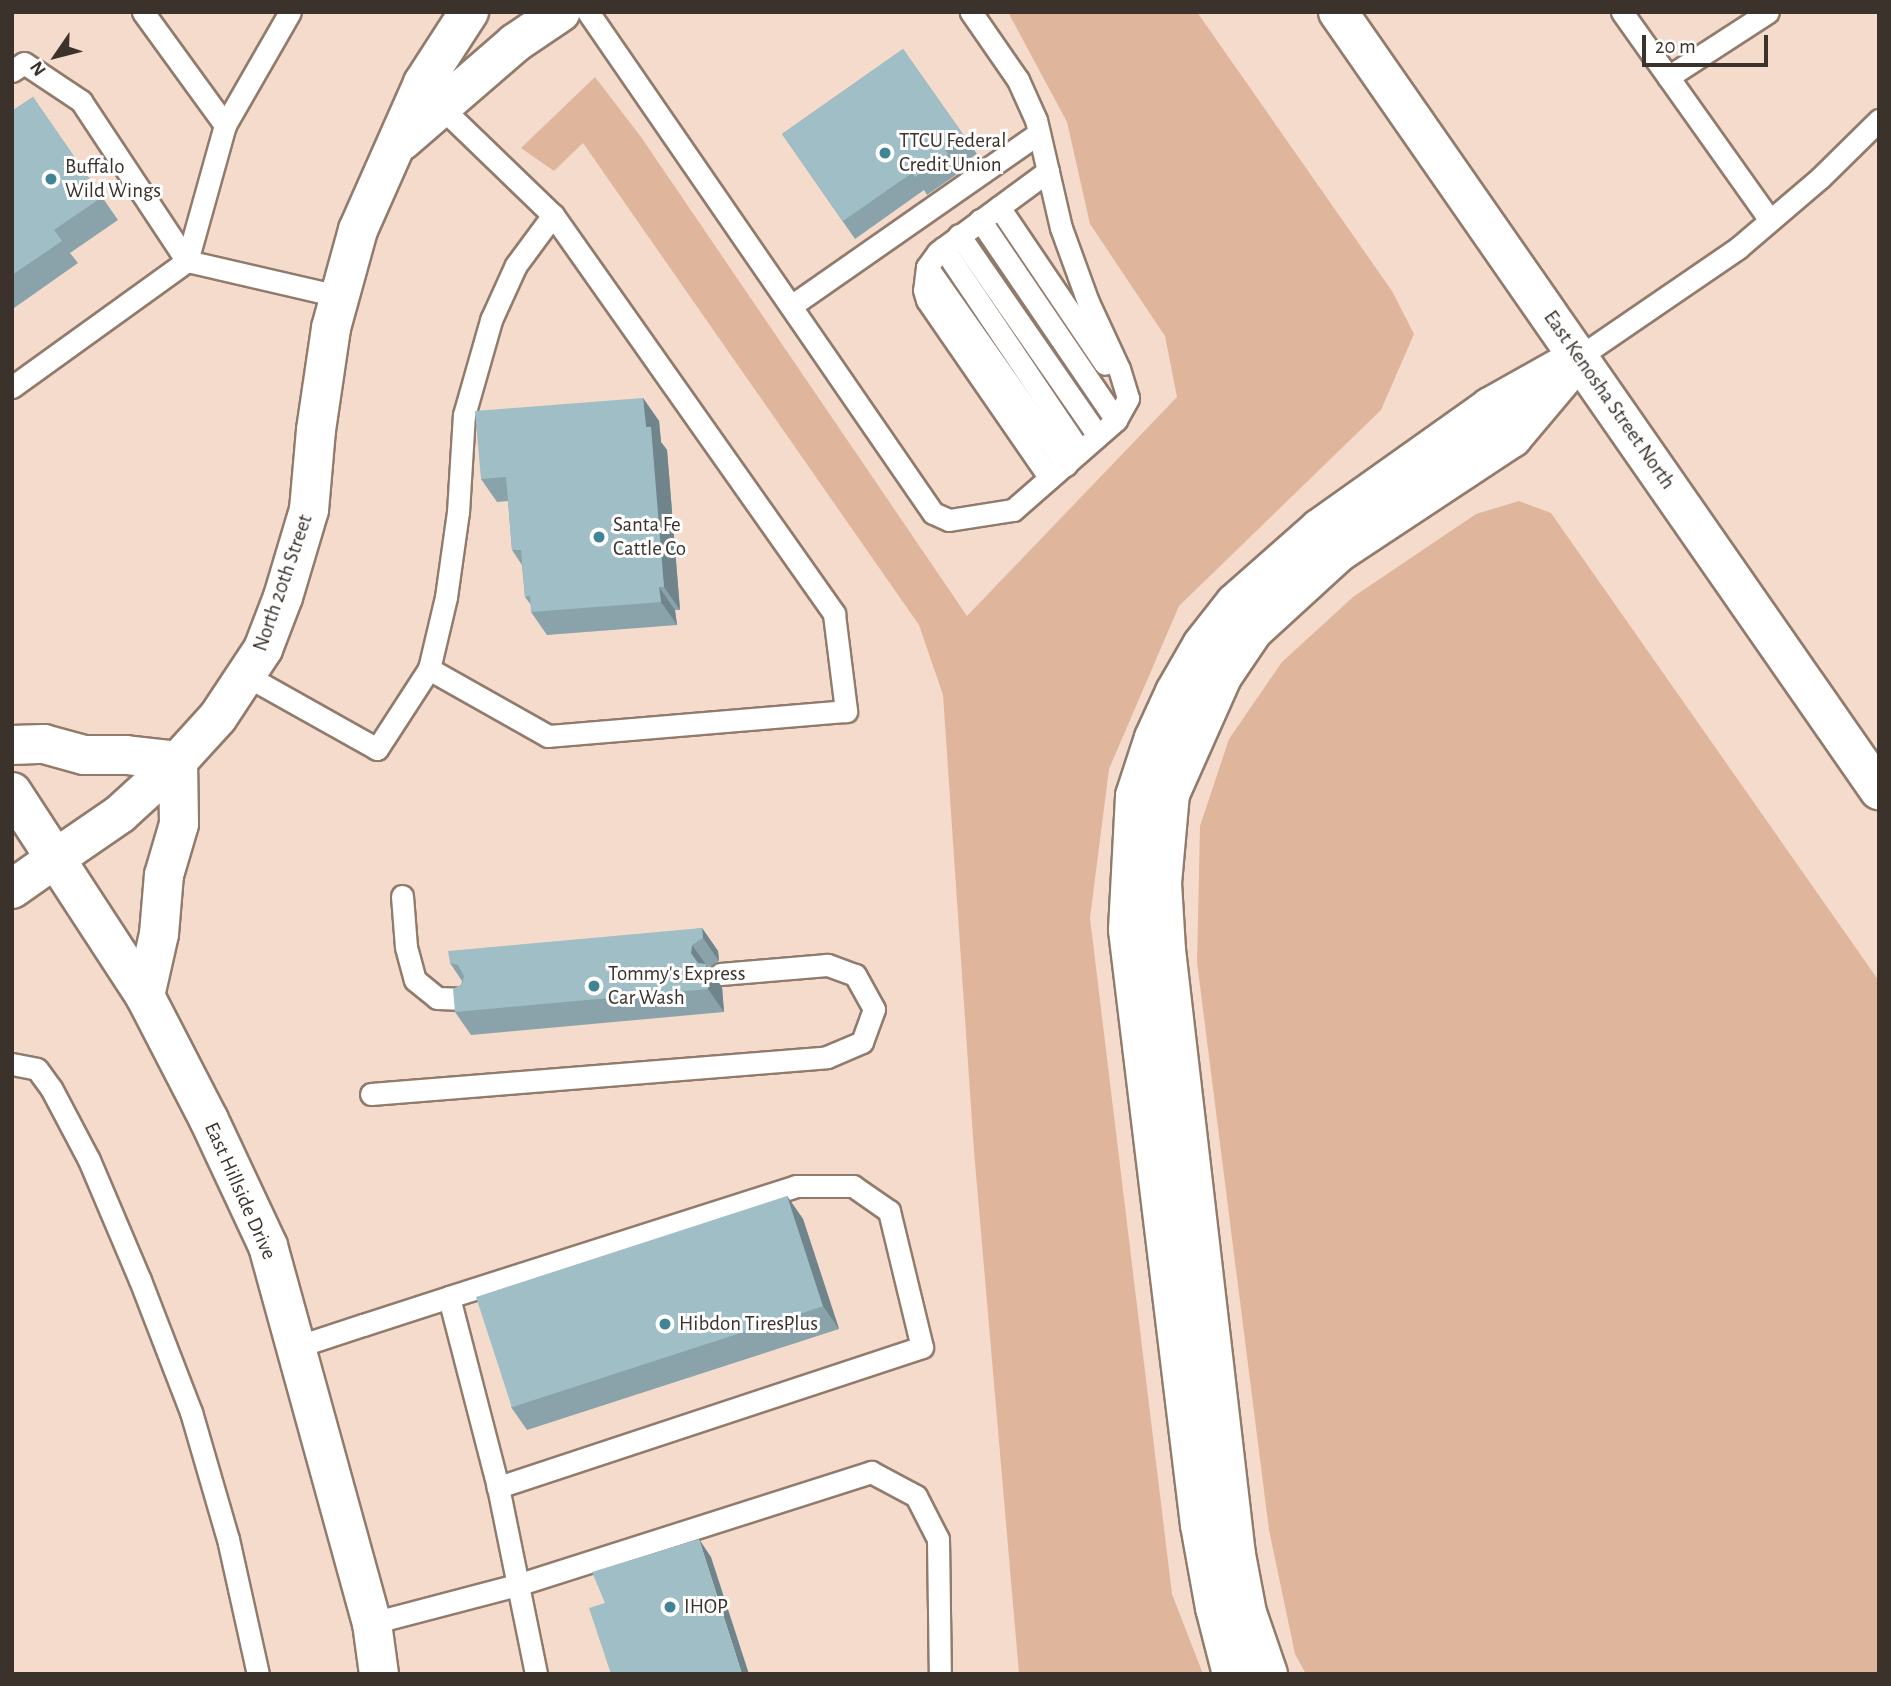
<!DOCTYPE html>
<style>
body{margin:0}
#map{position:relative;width:1891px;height:1686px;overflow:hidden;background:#f4dbcb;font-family:"Alegreya Sans",sans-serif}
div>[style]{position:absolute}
.green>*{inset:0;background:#dfb69c}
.roads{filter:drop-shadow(2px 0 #917b6d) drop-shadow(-2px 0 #917b6d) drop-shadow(0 2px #917b6d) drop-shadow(0 -2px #917b6d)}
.lane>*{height:21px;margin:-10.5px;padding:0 10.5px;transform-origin:10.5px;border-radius:10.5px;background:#fff}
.street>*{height:38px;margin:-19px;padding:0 19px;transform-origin:19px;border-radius:19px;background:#fff}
.secondary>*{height:38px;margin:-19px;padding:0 19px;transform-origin:19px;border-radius:19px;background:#fff}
.primary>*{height:38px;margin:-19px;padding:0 19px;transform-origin:19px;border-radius:19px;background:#fff}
.highway>*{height:38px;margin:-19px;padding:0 19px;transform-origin:19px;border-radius:19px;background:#fff}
.wall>*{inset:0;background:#8aa3aa}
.shaded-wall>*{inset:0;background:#70858b}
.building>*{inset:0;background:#a0bec6;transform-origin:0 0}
.dots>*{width:19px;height:19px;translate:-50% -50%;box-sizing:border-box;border:4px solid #fff;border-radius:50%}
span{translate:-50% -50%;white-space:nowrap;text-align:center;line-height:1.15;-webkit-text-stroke:6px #fff;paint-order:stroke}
.poi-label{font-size:21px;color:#3b322c}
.left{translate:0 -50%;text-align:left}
.street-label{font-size:21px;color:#3b322c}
.frame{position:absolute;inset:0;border:14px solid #3b322c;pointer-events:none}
.north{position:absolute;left:21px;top:21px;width:70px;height:70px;-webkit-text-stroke:5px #fff;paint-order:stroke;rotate:235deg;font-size:19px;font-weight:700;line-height:28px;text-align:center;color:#3b322c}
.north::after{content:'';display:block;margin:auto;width:24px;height:32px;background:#3b322c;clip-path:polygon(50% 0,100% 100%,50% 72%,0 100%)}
.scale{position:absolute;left:1642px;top:35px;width:126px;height:32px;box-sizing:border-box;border:4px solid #3b322c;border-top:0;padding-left:9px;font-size:21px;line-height:24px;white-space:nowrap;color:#3b322c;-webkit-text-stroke:5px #fff;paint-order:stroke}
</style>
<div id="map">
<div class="green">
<i style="clip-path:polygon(1008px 12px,1197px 12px,1392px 291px,1414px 334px,1381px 410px,1179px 606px,1109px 769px,1090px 918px,1172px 1594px,1203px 1674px,1019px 1674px,974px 1151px,943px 695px,919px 625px,583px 143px,554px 171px,521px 148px,595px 77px,641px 137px,967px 616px,1177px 397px,1165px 336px,1090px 224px,1067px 122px)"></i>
<i style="clip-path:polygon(1519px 501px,1551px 513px,1879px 981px,1879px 1674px,1306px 1674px,1295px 1654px,1269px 1530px,1197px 962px,1200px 826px,1229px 739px,1282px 662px,1353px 597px,1476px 514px)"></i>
</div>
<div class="roads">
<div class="lane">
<i style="left:143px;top:12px;width:140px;rotate:54deg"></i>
<i style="left:225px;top:125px;width:141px;rotate:105.6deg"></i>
<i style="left:588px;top:12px;width:608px;rotate:55.45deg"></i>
<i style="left:933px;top:513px;width:17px;rotate:24deg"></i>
<i style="left:949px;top:520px;width:65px;rotate:-8.9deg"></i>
<i style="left:1013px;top:510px;width:137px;rotate:-41.1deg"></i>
<i style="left:1116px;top:420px;width:25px;rotate:-61deg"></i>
<i style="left:1128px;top:398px;width:30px;rotate:-107deg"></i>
<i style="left:1119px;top:369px;width:74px;rotate:-114.8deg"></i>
<i style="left:1088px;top:302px;width:79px;rotate:-110deg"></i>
<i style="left:1061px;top:228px;width:111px;rotate:-103deg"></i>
<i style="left:1036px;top:120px;width:44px;rotate:-114.2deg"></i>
<i style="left:1018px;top:80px;width:83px;rotate:-124.7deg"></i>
<i style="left:1622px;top:12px;width:254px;rotate:54.6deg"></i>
<i style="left:12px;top:71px;width:14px;rotate:-34deg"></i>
<i style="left:24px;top:63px;width:69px;rotate:33.7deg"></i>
<i style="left:81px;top:101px;width:192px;rotate:56.5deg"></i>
<i style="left:1668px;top:77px;width:119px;rotate:-33deg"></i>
<i style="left:441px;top:107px;width:156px;rotate:44deg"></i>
<i style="left:553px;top:215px;width:488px;rotate:54.8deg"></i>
<i style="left:834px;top:614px;width:98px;rotate:82.9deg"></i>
<i style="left:846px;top:711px;width:299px;rotate:175.2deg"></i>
<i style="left:548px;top:736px;width:137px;rotate:-150.6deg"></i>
<i style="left:429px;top:669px;width:74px;rotate:-76.7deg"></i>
<i style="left:446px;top:597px;width:86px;rotate:-82deg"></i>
<i style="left:458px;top:512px;width:97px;rotate:-86.5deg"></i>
<i style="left:464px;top:415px;width:99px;rotate:-74.1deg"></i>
<i style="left:491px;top:320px;width:60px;rotate:-65.6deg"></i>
<i style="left:516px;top:265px;width:62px;rotate:-53.5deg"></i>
<i style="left:225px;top:125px;width:130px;rotate:-60.1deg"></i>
<i style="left:1048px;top:171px;width:137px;rotate:143.6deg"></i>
<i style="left:938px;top:252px;width:19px;rotate:126deg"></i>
<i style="left:927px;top:267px;width:23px;rotate:97deg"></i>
<i style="left:924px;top:290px;width:10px;rotate:73deg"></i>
<i style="left:927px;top:300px;width:216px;rotate:55.4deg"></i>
<i style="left:999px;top:207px;width:189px;rotate:56deg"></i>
<i style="left:980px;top:220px;width:242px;rotate:55.8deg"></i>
<i style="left:959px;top:235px;width:244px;rotate:55.3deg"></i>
<i style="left:943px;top:248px;width:245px;rotate:56deg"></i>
<i style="left:927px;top:267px;width:242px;rotate:54.9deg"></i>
<i style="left:791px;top:306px;width:302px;rotate:-34.9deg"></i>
<i style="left:1579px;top:357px;width:193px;rotate:-34.4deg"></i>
<i style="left:1738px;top:248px;width:108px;rotate:-40.5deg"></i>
<i style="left:1820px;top:178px;width:83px;rotate:-44.5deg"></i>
<i style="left:12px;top:387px;width:216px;rotate:-35.8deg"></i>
<i style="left:187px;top:261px;width:156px;rotate:13deg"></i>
<i style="left:247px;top:676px;width:149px;rotate:29.3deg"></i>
<i style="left:377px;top:749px;width:95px;rotate:-57deg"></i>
<i style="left:402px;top:896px;width:51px;rotate:85.5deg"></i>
<i style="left:406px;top:947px;width:34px;rotate:75deg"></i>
<i style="left:415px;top:980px;width:28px;rotate:39deg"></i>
<i style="left:437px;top:998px;width:30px;rotate:2deg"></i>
<i style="left:12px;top:1064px;width:25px;rotate:11deg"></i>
<i style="left:37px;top:1069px;width:24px;rotate:54deg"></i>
<i style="left:51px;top:1088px;width:81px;rotate:62.2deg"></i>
<i style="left:89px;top:1160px;width:130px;rotate:67deg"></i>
<i style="left:140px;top:1280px;width:142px;rotate:68.9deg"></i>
<i style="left:191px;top:1412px;width:132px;rotate:73.8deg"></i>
<i style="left:228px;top:1539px;width:138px;rotate:77.5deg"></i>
<i style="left:371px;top:1094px;width:457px;rotate:-4.6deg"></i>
<i style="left:827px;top:1057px;width:38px;rotate:-23deg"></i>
<i style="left:862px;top:1042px;width:35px;rotate:-70deg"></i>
<i style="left:874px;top:1009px;width:39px;rotate:-119deg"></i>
<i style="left:855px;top:975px;width:30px;rotate:-160deg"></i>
<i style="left:827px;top:965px;width:107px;rotate:175.2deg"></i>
<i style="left:296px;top:1347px;width:71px;rotate:-18.2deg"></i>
<i style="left:363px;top:1325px;width:90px;rotate:-18deg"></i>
<i style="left:449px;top:1297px;width:364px;rotate:-17.7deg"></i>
<i style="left:796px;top:1186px;width:57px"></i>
<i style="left:853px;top:1186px;width:44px;rotate:34.8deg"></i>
<i style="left:889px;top:1211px;width:140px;rotate:76.4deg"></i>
<i style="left:922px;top:1347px;width:447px;rotate:161.7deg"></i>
<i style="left:498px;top:1487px;width:196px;rotate:-104.5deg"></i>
<i style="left:498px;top:1487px;width:191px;rotate:78.5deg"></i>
<i style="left:372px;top:1623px;width:150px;rotate:-14.7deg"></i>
<i style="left:517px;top:1585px;width:372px;rotate:-17.7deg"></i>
<i style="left:871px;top:1472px;width:51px;rotate:28.1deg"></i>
<i style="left:916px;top:1496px;width:48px;rotate:62.9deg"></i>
<i style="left:938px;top:1539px;width:135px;rotate:89.2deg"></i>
</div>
<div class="street">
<i style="left:12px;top:889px;width:54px;rotate:-35.2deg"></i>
</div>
<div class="secondary">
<i style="left:402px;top:141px;width:150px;rotate:-40.9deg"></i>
<i style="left:515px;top:43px;width:55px;rotate:-34deg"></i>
<i style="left:12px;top:745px;width:32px;rotate:-2deg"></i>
<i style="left:44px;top:744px;width:41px;rotate:15.4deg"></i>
<i style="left:84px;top:755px;width:42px"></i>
<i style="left:126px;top:755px;width:52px;rotate:6.6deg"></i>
<i style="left:12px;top:792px;width:244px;rotate:56.9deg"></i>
<i style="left:145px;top:996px;width:140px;rotate:62.7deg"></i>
<i style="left:209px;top:1120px;width:139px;rotate:64.9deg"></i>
<i style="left:268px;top:1246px;width:391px;rotate:74.6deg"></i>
<i style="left:372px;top:1623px;width:51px;rotate:82.2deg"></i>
<i style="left:56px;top:858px;width:78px;rotate:-34.5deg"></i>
<i style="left:120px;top:814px;width:79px;rotate:-42.4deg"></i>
<i style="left:178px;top:761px;width:59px;rotate:-47.7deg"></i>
<i style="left:218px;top:717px;width:82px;rotate:-56.5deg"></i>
<i style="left:263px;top:649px;width:56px;rotate:-69deg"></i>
<i style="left:283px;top:597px;width:91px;rotate:-73.4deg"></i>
<i style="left:309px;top:510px;width:80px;rotate:-85deg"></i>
<i style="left:316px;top:430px;width:103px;rotate:-81.6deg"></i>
<i style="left:331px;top:328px;width:102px;rotate:-74.6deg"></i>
<i style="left:358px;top:230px;width:161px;rotate:-66.1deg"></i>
<i style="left:423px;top:83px;width:85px;rotate:-57.1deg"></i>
<i style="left:145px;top:996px;width:64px;rotate:-77.3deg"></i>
<i style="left:159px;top:934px;width:59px;rotate:-85.2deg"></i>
<i style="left:164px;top:875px;width:53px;rotate:-73.6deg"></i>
<i style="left:179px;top:824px;width:63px;rotate:-90.9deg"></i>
</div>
<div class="primary">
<i style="left:1338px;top:12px;width:948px;rotate:55.19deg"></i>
</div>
<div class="highway">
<i style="left:1232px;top:1674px;width:68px;rotate:-104.4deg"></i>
<i style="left:1215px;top:1608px;width:84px;rotate:-100.2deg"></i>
<i style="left:1200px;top:1525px;width:599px;rotate:-96.9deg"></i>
<i style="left:1128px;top:930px;width:134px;rotate:-87deg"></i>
<i style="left:1135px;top:796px;width:61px;rotate:-71.9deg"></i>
<i style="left:1154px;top:738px;width:51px;rotate:-65.5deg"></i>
<i style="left:1175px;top:692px;width:54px;rotate:-60.1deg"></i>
<i style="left:1202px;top:645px;width:53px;rotate:-51.8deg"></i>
<i style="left:1235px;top:603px;width:113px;rotate:-41.4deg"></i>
<i style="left:1320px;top:528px;width:209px;rotate:-35.4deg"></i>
<i style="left:1490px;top:407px;width:102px;rotate:-29.3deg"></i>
<i style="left:1268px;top:1674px;width:65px;rotate:-109deg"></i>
<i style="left:1247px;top:1613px;width:59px;rotate:-100.7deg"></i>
<i style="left:1236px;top:1555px;width:609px;rotate:-96.6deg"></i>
<i style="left:1166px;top:950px;width:67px;rotate:-93.4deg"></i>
<i style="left:1162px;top:883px;width:89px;rotate:-84.9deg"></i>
<i style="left:1170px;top:794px;width:128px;rotate:-66deg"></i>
<i style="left:1222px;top:677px;width:55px;rotate:-56deg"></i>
<i style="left:1253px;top:631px;width:115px;rotate:-42.5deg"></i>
<i style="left:1338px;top:553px;width:209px;rotate:-33.5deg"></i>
<i style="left:1512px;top:438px;width:82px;rotate:-49.9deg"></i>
</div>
</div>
<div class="wall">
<i style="clip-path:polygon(903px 49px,977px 154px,957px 167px,960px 172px,927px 195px,924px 190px,855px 239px,782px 134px)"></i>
<i style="clip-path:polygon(33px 97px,118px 220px,70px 253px,78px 263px,14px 308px,12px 305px,12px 111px)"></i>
<i style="clip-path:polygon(643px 398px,659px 421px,661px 442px,667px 450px,680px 610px,675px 610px,677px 625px,547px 635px,531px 612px,531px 605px,525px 597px,522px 565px,512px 550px,508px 501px,497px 502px,481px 479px)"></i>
<i style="clip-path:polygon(702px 928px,718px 951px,719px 961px,708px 968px,722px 987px,724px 1012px,471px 1035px,455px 1012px,462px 981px,450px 963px)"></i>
<i style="clip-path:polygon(787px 1196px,803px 1219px,839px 1329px,527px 1430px,511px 1407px)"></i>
</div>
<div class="shaded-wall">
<i style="clip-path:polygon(643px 398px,659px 421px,661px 442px,667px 450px,680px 610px,664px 587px)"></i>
<i style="clip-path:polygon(659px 587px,675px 610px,677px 625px,661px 602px)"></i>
<i style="clip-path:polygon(702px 928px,718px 951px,719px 961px,703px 938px)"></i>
<i style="clip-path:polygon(692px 945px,722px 987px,724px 1012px,708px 989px,691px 953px)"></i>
<i style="clip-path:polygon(787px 1196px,803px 1219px,839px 1329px,823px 1306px)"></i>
<i style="clip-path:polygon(699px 1539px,711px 1557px,749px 1674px,742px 1674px)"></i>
</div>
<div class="building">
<i style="clip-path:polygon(903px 49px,964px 136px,945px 150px,948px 154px,915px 177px,912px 173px,843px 221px,782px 134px)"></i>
<i style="clip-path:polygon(33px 97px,102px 197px,54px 230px,62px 241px,12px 275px,12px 111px)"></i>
<i style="clip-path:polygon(643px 398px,646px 427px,651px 427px,664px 587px,659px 587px,661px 602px,531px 612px,530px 596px,525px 597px,521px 550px,512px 550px,506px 477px,481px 479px,475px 411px)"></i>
<i style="clip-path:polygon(702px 928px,703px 938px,692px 945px,691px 953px,698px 963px,706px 964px,708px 989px,455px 1012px,453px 989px,462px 984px,464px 976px,458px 965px,450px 963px,448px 951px)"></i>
<i style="left:787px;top:1196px;width:116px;height:327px;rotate:72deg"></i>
<i style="clip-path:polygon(699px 1539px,742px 1674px,611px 1674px,589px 1608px,605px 1603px,592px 1572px)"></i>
</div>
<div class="dots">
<i style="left:885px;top:153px;background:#418495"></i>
<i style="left:51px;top:179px;background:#418495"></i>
<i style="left:599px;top:537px;background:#418495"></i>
<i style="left:594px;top:986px;background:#418495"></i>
<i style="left:665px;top:1324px;background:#418495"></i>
<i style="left:670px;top:1607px;background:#418495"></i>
</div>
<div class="poi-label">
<span class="left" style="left:899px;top:153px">TTCU Federal<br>Credit Union</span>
<span class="left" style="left:65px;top:179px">Buffalo<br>Wild Wings</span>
<span class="left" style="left:613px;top:537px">Santa Fe<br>Cattle Co</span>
<span class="left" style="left:608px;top:986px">Tommy's Express<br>Car Wash</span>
<span class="left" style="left:679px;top:1324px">Hibdon TiresPlus</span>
<span class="left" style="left:684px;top:1607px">IHOP</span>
</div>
<div class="street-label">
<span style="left:1609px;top:400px;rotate:55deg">East Kenosha Street North</span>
<span style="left:283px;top:583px;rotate:-71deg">North 20th Street</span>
<span style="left:240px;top:1191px;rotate:66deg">East Hillside Drive</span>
</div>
<div class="frame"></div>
<div class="north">N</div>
<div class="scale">20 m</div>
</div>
